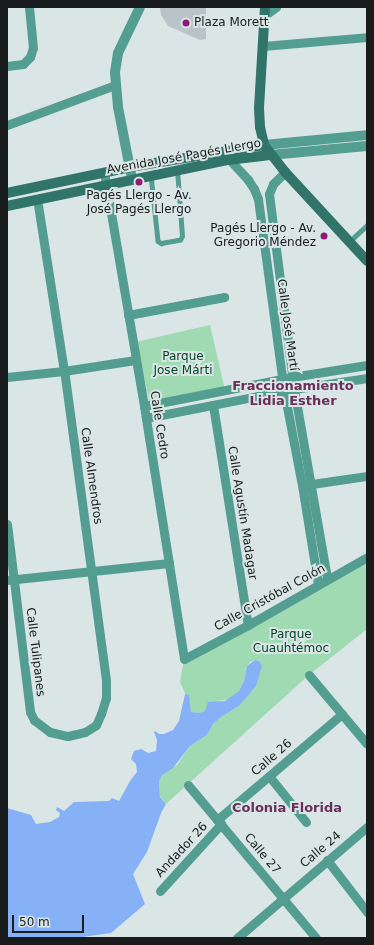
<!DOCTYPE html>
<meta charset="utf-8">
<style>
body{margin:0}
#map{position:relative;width:374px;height:945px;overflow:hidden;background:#dae5e6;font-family:"DejaVu Sans",sans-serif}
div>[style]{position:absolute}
.green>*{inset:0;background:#a0dab3;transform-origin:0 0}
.water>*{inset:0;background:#87b1f7}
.building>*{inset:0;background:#bac3c8}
.service>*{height:4.5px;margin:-2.25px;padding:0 2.25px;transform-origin:2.25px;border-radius:2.25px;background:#549e91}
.minor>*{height:9px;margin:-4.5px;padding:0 4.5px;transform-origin:4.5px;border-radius:4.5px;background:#549e91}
.tertiary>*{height:10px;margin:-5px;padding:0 5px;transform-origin:5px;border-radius:5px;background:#549e91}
.secondary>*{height:10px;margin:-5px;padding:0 5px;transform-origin:5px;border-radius:5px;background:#317469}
.dots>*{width:11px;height:11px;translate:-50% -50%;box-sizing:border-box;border:2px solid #dae5e6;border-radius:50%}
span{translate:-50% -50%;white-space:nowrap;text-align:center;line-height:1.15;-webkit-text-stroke:4px #dae5e6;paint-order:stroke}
.poi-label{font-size:12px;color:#181c1d}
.left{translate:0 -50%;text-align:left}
.right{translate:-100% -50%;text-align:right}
.street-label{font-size:12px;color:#181c1d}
.park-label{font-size:12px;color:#034726}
.neighbourhood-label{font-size:13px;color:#6a305a;font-weight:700}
.frame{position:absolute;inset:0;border:8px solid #181c1d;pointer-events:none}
.scale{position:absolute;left:12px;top:915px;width:72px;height:18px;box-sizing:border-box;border:2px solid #181c1d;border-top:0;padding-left:5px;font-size:12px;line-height:14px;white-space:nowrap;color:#181c1d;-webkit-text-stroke:3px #dae5e6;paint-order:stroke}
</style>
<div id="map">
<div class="green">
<i style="left:210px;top:325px;width:64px;height:76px;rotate:77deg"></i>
<i style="clip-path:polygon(367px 557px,367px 629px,309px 675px,166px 804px,160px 796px,159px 782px,162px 774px,177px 765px,190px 746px,207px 735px,213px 724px,221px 717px,239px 706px,259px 661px,255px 660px,250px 662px,247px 666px,244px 681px,239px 691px,230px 699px,218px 701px,205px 711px,199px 713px,191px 712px,190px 704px,180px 682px,184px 659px)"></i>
</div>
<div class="water">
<i style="clip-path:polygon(255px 660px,259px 661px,262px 666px,256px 686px,239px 706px,221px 717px,213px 724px,207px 735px,190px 746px,173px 768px,162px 775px,159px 782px,160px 797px,166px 804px,161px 813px,147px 852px,133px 874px,145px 904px,111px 933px,75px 938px,7px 938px,7px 808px,31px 815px,36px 824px,50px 822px,59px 817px,60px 813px,56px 810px,57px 807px,64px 811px,74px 802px,109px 801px,112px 798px,119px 801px,130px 781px,137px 772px,136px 764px,131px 759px,134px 751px,141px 749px,148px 753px,156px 751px,157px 740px,154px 732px,155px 731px,159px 734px,164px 734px,173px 730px,179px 721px,185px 694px,189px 695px,191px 712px,199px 713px,205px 711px,208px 702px,225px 701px,239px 691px,244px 681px,247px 666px)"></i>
</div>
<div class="building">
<i style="clip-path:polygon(160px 7px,206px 7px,206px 39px,200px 40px,168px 26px,161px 15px)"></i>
</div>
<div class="service">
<i style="left:151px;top:175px;width:66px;rotate:83.9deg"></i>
<i style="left:158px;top:241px;width:4px;rotate:34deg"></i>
<i style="left:161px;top:243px;width:17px;rotate:-10deg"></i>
<i style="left:178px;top:240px;width:2px"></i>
<i style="left:180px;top:240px;width:4px;rotate:-63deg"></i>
<i style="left:182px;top:236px;width:66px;rotate:-94.3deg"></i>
<i style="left:350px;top:241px;width:23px;rotate:-43deg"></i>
</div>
<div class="minor">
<i style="left:265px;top:15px;width:14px;rotate:-36deg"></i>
<i style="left:263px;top:46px;width:104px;rotate:-4.9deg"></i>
<i style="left:7px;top:66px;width:16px;rotate:-7deg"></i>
<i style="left:23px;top:64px;width:10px;rotate:-45deg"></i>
<i style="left:30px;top:57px;width:9px;rotate:-72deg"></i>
<i style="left:33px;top:48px;width:41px;rotate:-95.6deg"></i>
<i style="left:7px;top:125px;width:115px;rotate:-20.3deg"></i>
<i style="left:226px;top:156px;width:33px;rotate:47deg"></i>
<i style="left:248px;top:180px;width:11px;rotate:56deg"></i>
<i style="left:254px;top:189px;width:11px;rotate:68deg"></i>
<i style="left:258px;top:199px;width:194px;rotate:82.3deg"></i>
<i style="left:284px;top:391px;width:96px;rotate:79.2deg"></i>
<i style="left:302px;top:485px;width:100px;rotate:80.8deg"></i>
<i style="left:104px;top:172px;width:237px;rotate:80.3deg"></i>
<i style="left:144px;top:406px;width:256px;rotate:81deg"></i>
<i style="left:184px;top:659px;width:72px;rotate:-28deg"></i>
<i style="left:248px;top:625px;width:137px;rotate:-29.7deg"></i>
<i style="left:285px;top:172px;width:17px;rotate:135deg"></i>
<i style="left:273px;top:184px;width:11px;rotate:112deg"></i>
<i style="left:269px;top:194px;width:197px;rotate:82.7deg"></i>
<i style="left:294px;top:389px;width:193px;rotate:80.1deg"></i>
<i style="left:128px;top:315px;width:98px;rotate:-10.6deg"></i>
<i style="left:7px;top:377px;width:57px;rotate:-6deg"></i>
<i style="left:64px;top:371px;width:72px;rotate:-8.8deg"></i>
<i style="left:213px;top:405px;width:223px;rotate:81deg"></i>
<i style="left:144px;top:406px;width:151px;rotate:-11.1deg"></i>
<i style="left:292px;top:377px;width:76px;rotate:-9.1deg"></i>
<i style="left:146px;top:418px;width:151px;rotate:-11.1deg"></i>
<i style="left:294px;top:389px;width:74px;rotate:-8.6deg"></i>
<i style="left:305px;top:485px;width:63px;rotate:-8.3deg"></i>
<i style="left:7px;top:524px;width:189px;rotate:83deg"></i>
<i style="left:30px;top:712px;width:9px;rotate:63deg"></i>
<i style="left:34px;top:720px;width:20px;rotate:37deg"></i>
<i style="left:50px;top:732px;width:18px;rotate:13deg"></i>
<i style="left:68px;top:736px;width:17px;rotate:-13deg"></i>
<i style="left:85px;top:732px;width:13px;rotate:-32deg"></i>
<i style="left:96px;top:725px;width:12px;rotate:-66deg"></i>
<i style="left:101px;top:714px;width:17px;rotate:-73deg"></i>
<i style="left:106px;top:698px;width:18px;rotate:-90deg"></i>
<i style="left:106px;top:680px;width:312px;rotate:-97.7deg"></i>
<i style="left:64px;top:371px;width:174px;rotate:-98.9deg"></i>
<i style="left:7px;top:580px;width:163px;rotate:-6deg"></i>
<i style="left:309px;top:675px;width:90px;rotate:50deg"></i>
<i style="left:269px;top:776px;width:59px;rotate:51.2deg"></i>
<i style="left:188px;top:785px;width:199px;rotate:50.1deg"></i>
<i style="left:217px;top:820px;width:164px;rotate:-40.3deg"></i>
<i style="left:327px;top:860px;width:66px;rotate:52.4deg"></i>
<i style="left:160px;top:891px;width:91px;rotate:-47.7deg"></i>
<i style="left:237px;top:938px;width:171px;rotate:-40.5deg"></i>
</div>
<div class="tertiary">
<i style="left:264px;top:145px;width:103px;rotate:-5.5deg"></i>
<i style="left:270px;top:155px;width:97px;rotate:-5.3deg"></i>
<i style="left:132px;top:179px;width:73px;rotate:-101deg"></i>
<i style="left:118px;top:107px;width:35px;rotate:-95deg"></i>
<i style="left:115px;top:72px;width:19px;rotate:-81deg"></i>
<i style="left:118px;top:53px;width:51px;rotate:-64.4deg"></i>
</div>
<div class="secondary">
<i style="left:265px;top:7px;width:101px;rotate:93.4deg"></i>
<i style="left:259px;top:108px;width:19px;rotate:87deg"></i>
<i style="left:260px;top:127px;width:18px;rotate:77deg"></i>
<i style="left:264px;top:145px;width:34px;rotate:52deg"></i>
<i style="left:285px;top:172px;width:121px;rotate:47.3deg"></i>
<i style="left:7px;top:193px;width:126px;rotate:-11.9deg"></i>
<i style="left:130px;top:167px;width:136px;rotate:-9.3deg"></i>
<i style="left:7px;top:206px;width:226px;rotate:-11.8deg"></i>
<i style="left:228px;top:160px;width:42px;rotate:-6.8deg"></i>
</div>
<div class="dots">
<i style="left:186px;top:23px;background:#911a77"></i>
<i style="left:139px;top:182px;background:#911a77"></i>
<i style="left:324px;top:236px;background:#911a77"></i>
</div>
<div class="poi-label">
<span class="left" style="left:194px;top:23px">Plaza Morett</span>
<span style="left:139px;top:203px">Pagés Llergo - Av.<br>José Pagés Llergo</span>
<span class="right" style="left:316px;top:236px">Pagés Llergo - Av.<br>Gregorio Méndez</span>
</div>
<div class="street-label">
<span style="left:184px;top:157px;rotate:-10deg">Avenida José Pagés Llergo</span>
<span style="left:287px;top:325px;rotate:82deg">Calle José Martí</span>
<span style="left:159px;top:425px;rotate:81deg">Calle Cedro</span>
<span style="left:91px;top:476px;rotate:82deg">Calle Almendros</span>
<span style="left:242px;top:513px;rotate:81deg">Calle Agustín Madagar</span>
<span style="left:270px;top:598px;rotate:-29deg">Calle Cristóbal Colón</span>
<span style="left:35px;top:652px;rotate:83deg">Calle Tulipanes</span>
<span style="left:272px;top:758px;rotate:-41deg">Calle 26</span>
<span style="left:182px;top:850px;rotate:-47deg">Andador 26</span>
<span style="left:321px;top:850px;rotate:-40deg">Calle 24</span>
<span style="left:262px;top:854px;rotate:50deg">Calle 27</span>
</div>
<div class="park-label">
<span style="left:183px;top:364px">Parque<br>Jose Márti</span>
<span style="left:291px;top:642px">Parque<br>Cuauhtémoc</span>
</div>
<div class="neighbourhood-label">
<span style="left:293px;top:394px">Fraccionamiento<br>Lidia Esther</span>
<span style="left:287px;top:808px">Colonia Florida</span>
</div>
<div class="frame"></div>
<div class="scale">50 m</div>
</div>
